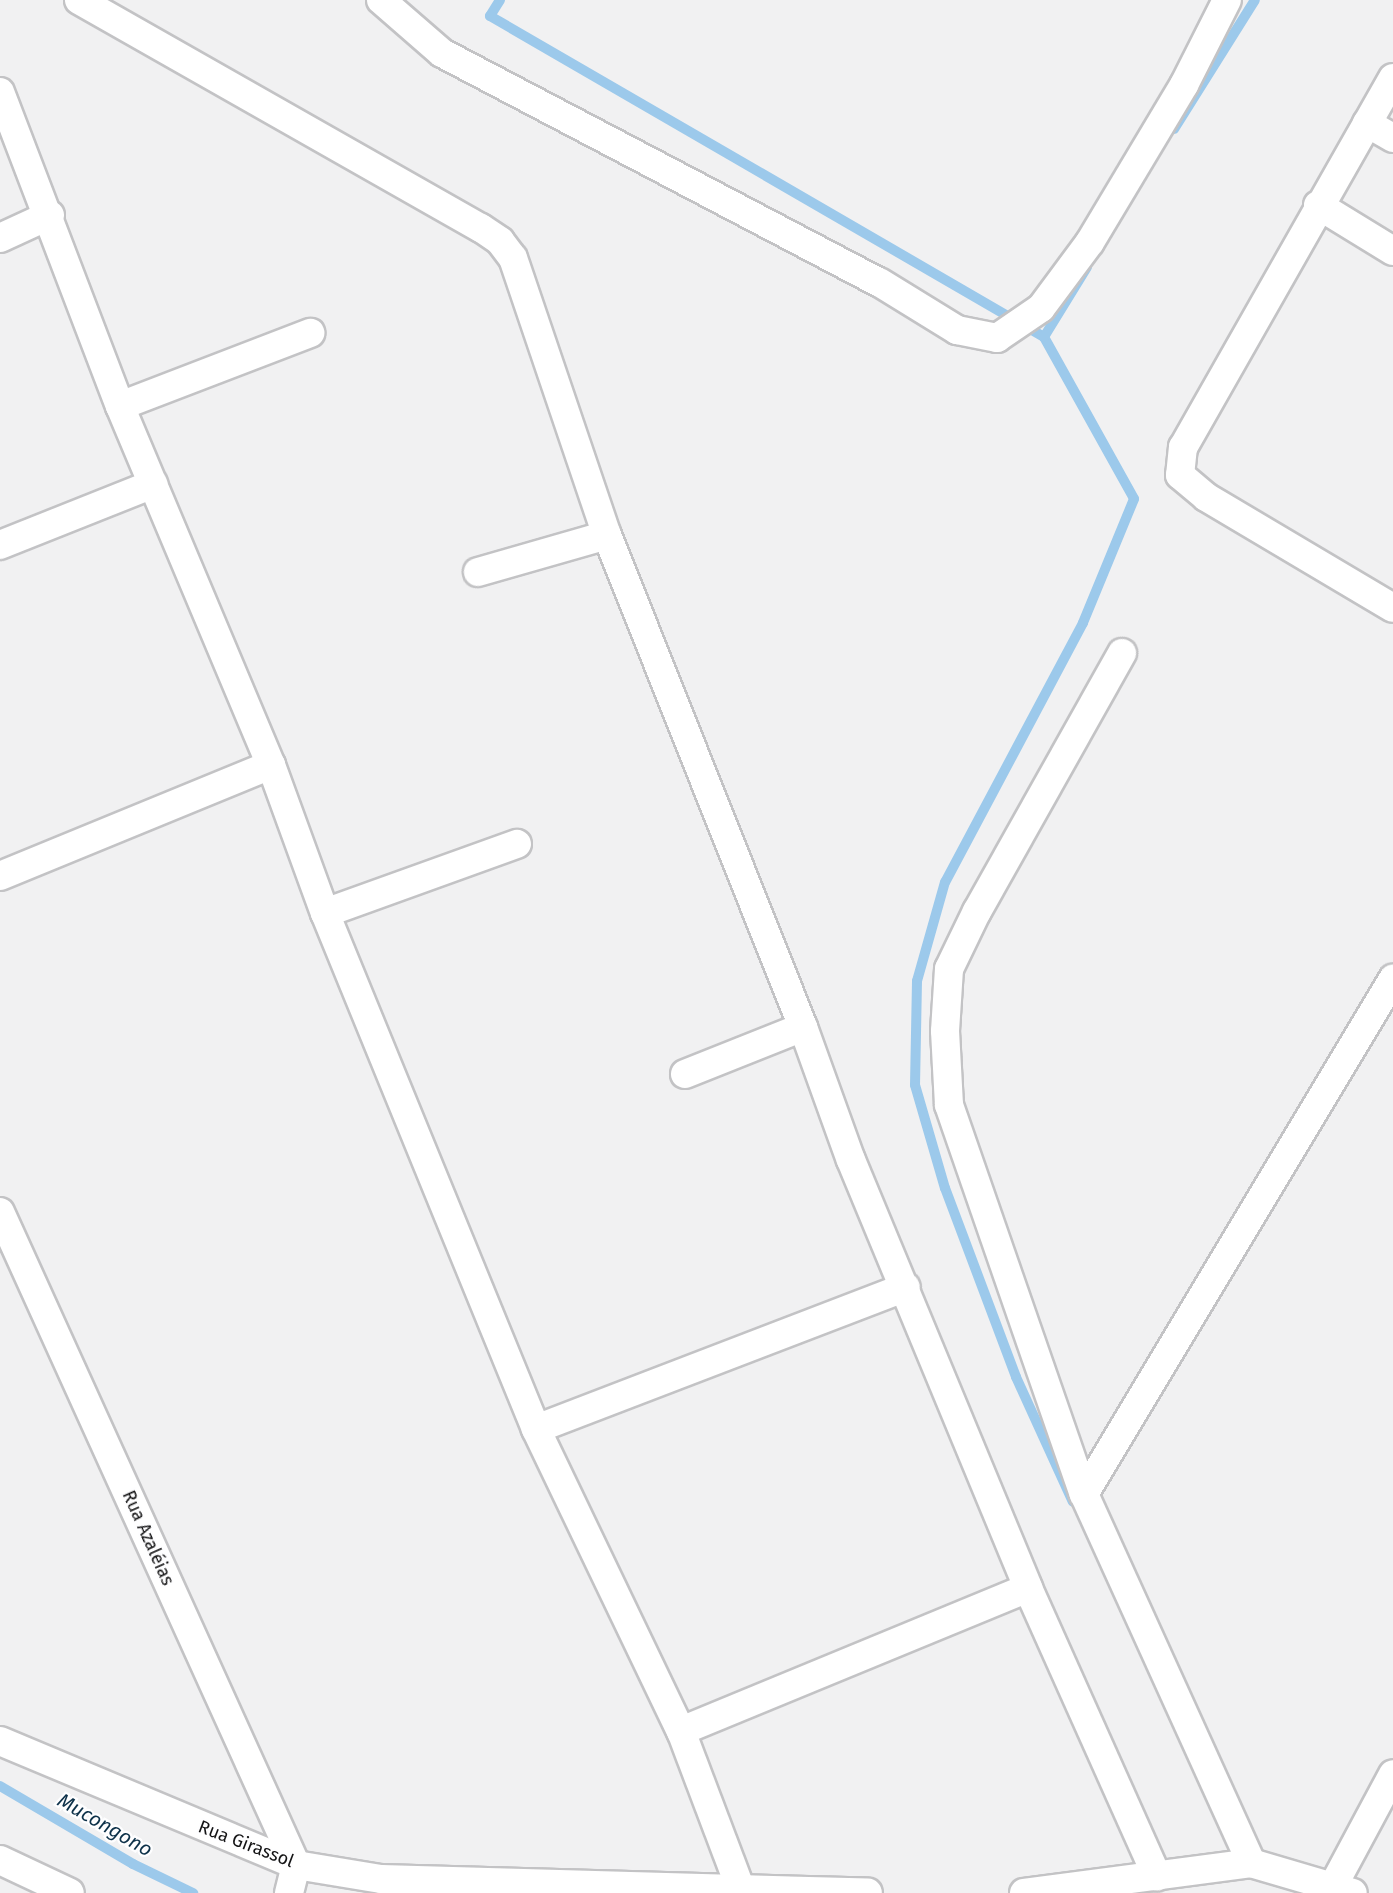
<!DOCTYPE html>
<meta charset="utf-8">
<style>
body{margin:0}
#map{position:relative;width:1393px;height:1893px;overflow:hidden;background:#f1f1f2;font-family:"Fira Sans",sans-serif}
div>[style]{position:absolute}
.stream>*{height:10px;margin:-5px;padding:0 5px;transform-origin:5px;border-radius:5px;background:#9cc9eb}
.roads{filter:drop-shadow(2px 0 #c3c3c5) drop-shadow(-2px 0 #c3c3c5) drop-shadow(0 2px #c3c3c5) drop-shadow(0 -2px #c3c3c5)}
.minor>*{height:28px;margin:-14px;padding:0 14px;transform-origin:14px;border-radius:14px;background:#fff}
span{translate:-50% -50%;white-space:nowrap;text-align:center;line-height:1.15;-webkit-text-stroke:4.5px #fefeff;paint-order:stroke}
.street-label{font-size:18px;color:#131314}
.water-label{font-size:20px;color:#0d3149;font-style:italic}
</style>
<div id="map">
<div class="stream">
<i style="left:500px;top:0;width:19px;rotate:122deg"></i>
<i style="left:490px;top:16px;width:640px;rotate:30.09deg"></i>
<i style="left:1044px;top:337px;width:185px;rotate:60.9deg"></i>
<i style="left:1134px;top:499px;width:134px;rotate:112.4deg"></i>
<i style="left:1083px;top:623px;width:293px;rotate:118deg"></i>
<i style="left:945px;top:882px;width:103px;rotate:105.8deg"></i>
<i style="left:917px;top:981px;width:104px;rotate:91.1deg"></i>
<i style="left:915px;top:1085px;width:107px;rotate:73.8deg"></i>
<i style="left:945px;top:1188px;width:202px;rotate:69.4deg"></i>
<i style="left:1016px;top:1377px;width:137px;rotate:65.5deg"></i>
<i style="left:1174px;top:129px;width:152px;rotate:-57.9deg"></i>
<i style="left:1044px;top:337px;width:82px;rotate:-58.4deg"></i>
<i style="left:0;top:1786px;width:154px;rotate:30.4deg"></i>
<i style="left:133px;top:1864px;width:67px;rotate:25.8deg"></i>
</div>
<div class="roads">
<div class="minor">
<i style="left:79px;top:0;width:462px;rotate:29.6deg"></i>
<i style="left:481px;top:228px;width:23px;rotate:34deg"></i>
<i style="left:500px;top:241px;width:21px;rotate:53deg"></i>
<i style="left:513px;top:258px;width:293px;rotate:71.3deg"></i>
<i style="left:607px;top:535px;width:530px;rotate:68.28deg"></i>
<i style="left:803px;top:1027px;width:141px;rotate:70.2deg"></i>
<i style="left:851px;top:1160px;width:463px;rotate:67.5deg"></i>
<i style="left:1028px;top:1588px;width:316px;rotate:65.9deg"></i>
<i style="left:381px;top:0;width:81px;rotate:41deg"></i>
<i style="left:442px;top:53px;width:493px;rotate:27.7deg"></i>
<i style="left:879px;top:282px;width:92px;rotate:31.6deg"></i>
<i style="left:957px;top:330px;width:41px;rotate:11.3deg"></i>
<i style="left:997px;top:338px;width:53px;rotate:-34.3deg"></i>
<i style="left:1041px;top:308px;width:82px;rotate:-53.4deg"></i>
<i style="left:1090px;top:242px;width:183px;rotate:-59.1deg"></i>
<i style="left:1184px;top:85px;width:95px;rotate:-63.2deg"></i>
<i style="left:1393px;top:78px;width:425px;rotate:119.6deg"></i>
<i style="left:1183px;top:447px;width:28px;rotate:96deg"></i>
<i style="left:1180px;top:475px;width:34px;rotate:40deg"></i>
<i style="left:1206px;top:497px;width:217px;rotate:30.7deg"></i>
<i style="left:0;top:92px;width:336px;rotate:69.1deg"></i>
<i style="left:120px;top:406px;width:389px;rotate:67.2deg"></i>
<i style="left:271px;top:765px;width:158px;rotate:70deg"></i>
<i style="left:325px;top:913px;width:557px;rotate:67.76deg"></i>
<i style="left:536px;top:1429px;width:335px;rotate:64.4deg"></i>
<i style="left:681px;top:1731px;width:167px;rotate:69.3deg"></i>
<i style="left:1367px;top:123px;width:30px;rotate:30deg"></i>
<i style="left:1318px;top:205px;width:88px;rotate:31.5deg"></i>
<i style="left:0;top:238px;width:55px;rotate:-24.7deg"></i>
<i style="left:120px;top:406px;width:204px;rotate:-21deg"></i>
<i style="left:0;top:545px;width:165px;rotate:-21.7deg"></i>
<i style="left:478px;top:572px;width:134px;rotate:-16deg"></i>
<i style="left:1122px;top:653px;width:296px;rotate:119.3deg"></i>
<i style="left:977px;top:911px;width:64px;rotate:115.8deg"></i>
<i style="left:949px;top:969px;width:62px;rotate:93.7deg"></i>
<i style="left:945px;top:1031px;width:74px;rotate:86.9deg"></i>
<i style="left:949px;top:1105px;width:412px;rotate:70.9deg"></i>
<i style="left:1084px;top:1494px;width:405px;rotate:65.6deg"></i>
<i style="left:0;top:876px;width:293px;rotate:-22.3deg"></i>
<i style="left:325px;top:913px;width:204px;rotate:-19.8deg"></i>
<i style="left:685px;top:1074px;width:127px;rotate:-21.7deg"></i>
<i style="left:0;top:1212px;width:717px;rotate:65.62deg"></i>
<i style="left:296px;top:1865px;width:29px;rotate:104deg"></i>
<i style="left:536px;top:1429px;width:396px;rotate:-21deg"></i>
<i style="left:1084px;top:1494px;width:601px;rotate:-59.04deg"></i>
<i style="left:681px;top:1731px;width:375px;rotate:-22.4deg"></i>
<i style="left:0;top:1741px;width:321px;rotate:22.7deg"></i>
<i style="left:296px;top:1865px;width:86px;rotate:9.4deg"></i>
<i style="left:381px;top:1879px;width:487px;rotate:1.6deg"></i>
<i style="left:0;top:1860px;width:77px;rotate:25.2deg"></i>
<i style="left:1332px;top:1888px;width:129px;rotate:-61.8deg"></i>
<i style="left:1024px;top:1893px;width:229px;rotate:-7.5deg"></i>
<i style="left:1251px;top:1863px;width:106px;rotate:16.4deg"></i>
</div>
</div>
<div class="street-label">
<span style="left:148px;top:1538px;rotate:66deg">Rua Azaléias</span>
<span style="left:246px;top:1844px;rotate:21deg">Rua Girassol</span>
</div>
<div class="water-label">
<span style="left:105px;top:1825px;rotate:30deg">Mucongono</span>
</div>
</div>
